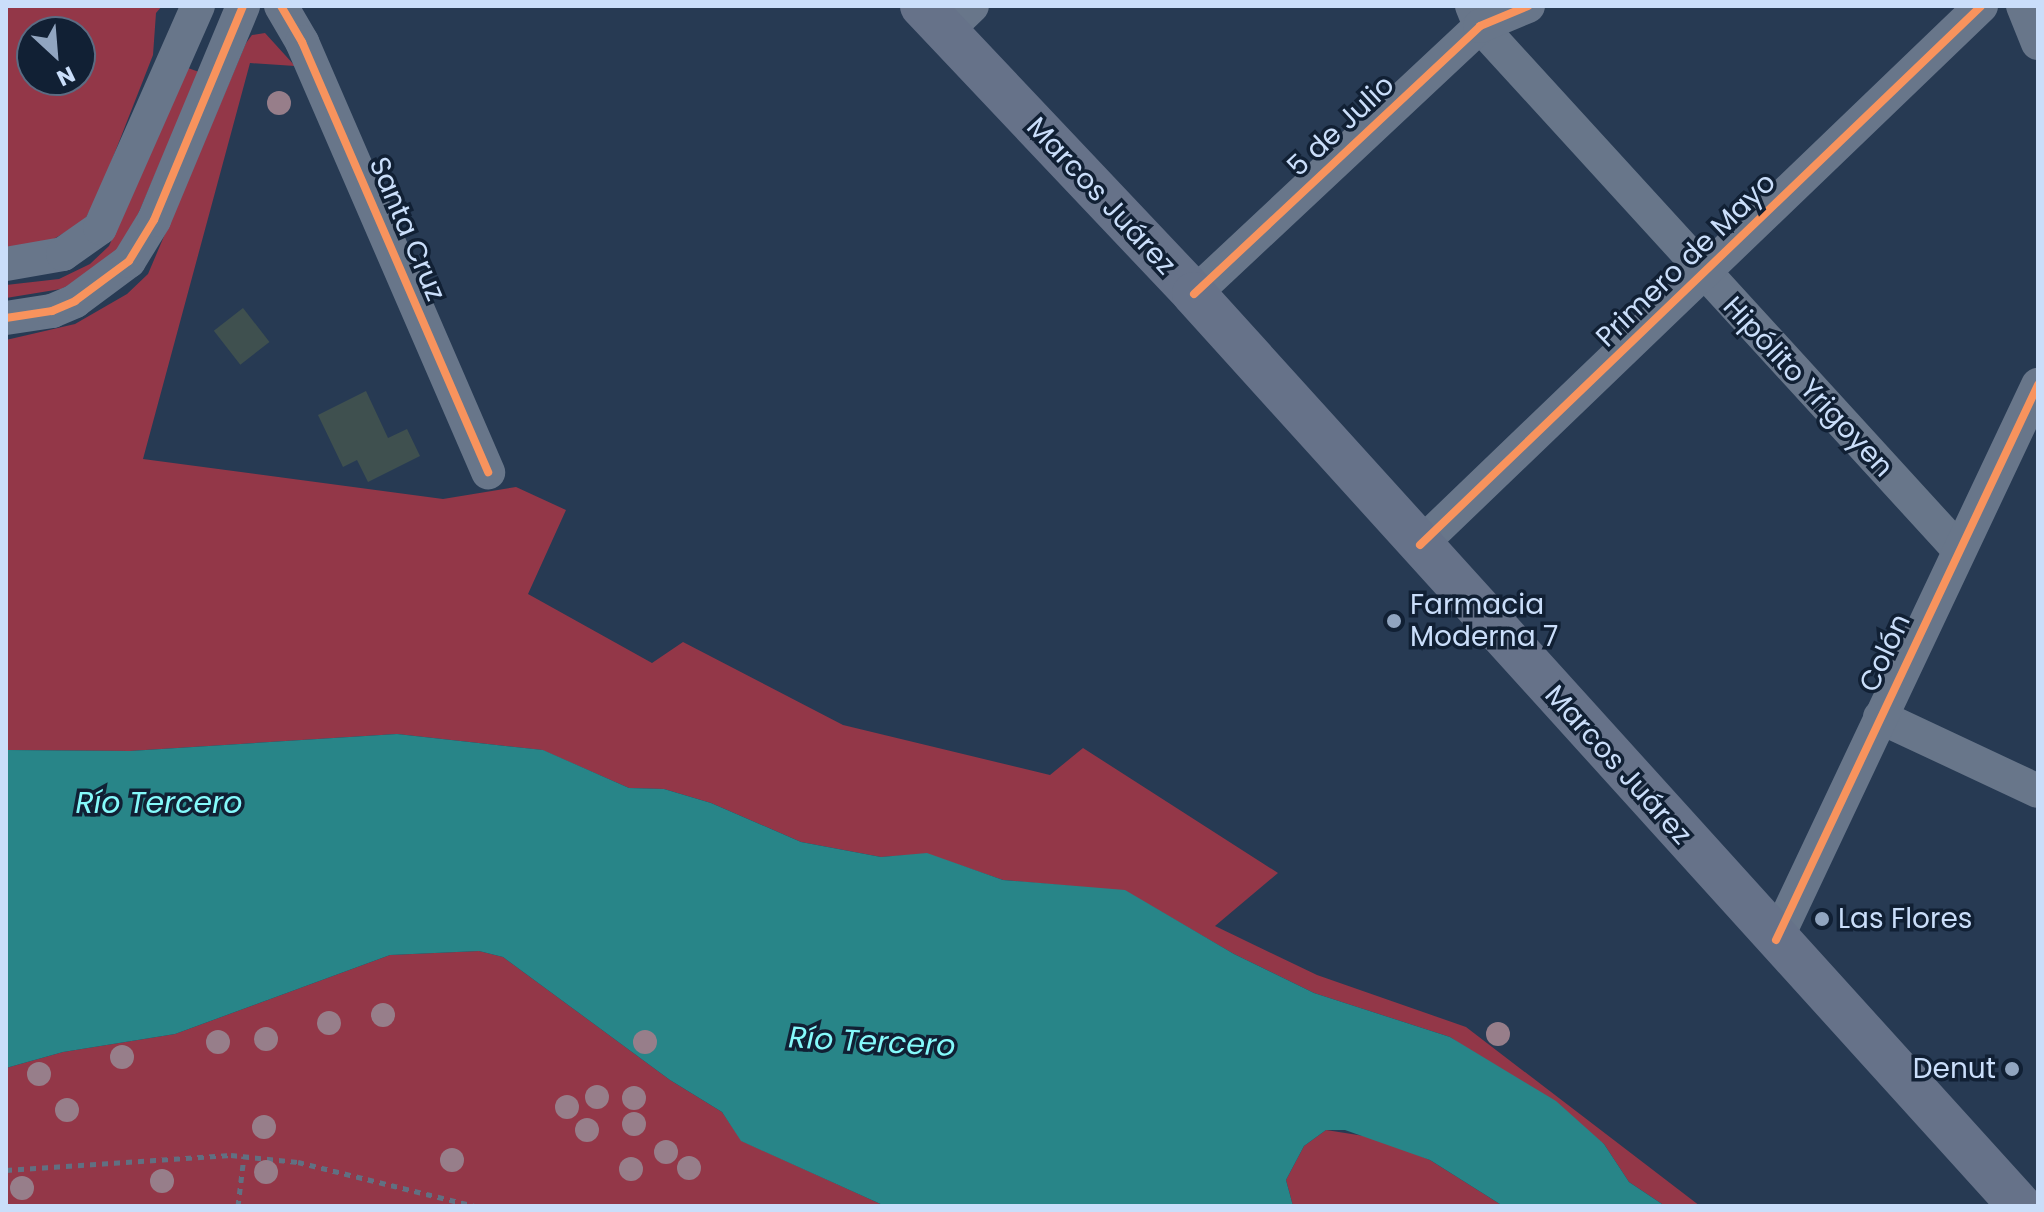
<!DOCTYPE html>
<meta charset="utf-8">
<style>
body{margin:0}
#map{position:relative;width:2044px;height:1212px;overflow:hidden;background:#273a53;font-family:Poppins,sans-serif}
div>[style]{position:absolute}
.green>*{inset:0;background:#933748}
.water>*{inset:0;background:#288588}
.building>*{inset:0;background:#3f504f;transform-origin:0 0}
.path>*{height:5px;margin-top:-2.5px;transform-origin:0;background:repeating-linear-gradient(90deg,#617082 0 6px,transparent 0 12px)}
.street>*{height:34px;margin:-17px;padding:0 17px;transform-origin:17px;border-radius:17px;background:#68768a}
.secondary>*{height:44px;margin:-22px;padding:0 22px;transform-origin:22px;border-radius:22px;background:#667289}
.cycleway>*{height:8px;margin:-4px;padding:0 4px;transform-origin:4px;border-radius:4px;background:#f8935d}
.trees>*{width:24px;height:24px;margin:-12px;border-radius:50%;background:#977e8a}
.dots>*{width:22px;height:22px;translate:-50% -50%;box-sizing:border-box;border:4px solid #112034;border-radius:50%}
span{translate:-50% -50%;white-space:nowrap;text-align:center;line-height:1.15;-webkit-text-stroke:7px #112034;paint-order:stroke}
.street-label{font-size:28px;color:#cadefa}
.poi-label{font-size:28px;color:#cadefa}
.left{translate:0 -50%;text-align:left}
.right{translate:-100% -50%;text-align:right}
.water-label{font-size:30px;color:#85fafb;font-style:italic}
.frame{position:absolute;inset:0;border:8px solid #cadefa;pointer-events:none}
.north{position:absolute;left:16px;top:16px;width:80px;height:80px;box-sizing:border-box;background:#112034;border:2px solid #5b6c83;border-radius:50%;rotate:154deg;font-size:22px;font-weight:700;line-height:32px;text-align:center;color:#cadefa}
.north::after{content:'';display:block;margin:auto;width:28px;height:36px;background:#91a5c0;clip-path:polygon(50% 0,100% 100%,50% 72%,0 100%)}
</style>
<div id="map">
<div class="green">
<i style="clip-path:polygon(evenodd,6px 6px,162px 6px,156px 13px,153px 55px,97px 198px,84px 221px,42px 246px,6px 248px,6px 6px,32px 32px,80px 32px,80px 80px,32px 80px,32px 32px)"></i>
<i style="clip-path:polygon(265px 33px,295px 66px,250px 63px,143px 459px,443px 499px,516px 487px,566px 510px,528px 594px,652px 663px,683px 642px,843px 725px,1050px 775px,1083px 748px,1278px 873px,1215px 926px,1317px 975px,1466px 1027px,1700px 1206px,1665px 1206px,1629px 1182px,1604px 1144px,1450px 1037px,1314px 993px,1234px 954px,1125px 891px,1003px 880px,927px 854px,881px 857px,801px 842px,711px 803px,664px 789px,629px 788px,542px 750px,397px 734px,130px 751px,6px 750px,6px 340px,75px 324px,127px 294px,148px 274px,246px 43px,252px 35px)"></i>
<i style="clip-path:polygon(188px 68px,199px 72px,127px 240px,101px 268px,61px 289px,6px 298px,6px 285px,59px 279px,90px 264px,109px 246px)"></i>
<i style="clip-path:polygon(479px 951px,503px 957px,670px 1080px,722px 1112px,742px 1141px,885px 1206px,6px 1206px,6px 1068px,63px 1052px,175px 1034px,390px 955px)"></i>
<i style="clip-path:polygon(1326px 1130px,1377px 1138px,1430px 1160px,1503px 1206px,1293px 1206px,1286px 1180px,1304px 1146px)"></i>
</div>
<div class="water">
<i style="clip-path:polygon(397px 734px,543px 750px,629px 788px,664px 789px,711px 803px,801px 842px,881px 857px,927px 853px,1003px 880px,1125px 890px,1234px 954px,1314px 993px,1450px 1037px,1556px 1101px,1604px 1144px,1629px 1182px,1665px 1206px,1503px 1206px,1430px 1160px,1345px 1130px,1326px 1130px,1304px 1146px,1286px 1180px,1293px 1206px,885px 1206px,741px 1141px,722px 1112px,670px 1080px,503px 957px,479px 951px,390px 955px,175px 1034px,63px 1052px,6px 1068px,6px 750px,130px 751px)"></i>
</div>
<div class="building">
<i style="left:243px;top:308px;width:43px;height:37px;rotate:52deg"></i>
<i style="clip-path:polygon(366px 391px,388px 438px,407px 429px,420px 456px,368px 482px,357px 460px,343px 467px,318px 415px)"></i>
</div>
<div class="path">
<i style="left:6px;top:1170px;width:225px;rotate:-3.8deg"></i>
<i style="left:231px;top:1155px;width:67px;rotate:6deg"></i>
<i style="left:298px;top:1162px;width:181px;rotate:14deg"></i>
<i style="left:238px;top:1206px;width:50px;rotate:-83.2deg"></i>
</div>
<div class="street">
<i style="left:281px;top:6px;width:42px;rotate:59.7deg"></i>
<i style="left:302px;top:42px;width:469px;rotate:66.6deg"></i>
<i style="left:1472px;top:6px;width:22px;rotate:68deg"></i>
<i style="left:1480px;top:26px;width:709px;rotate:47.57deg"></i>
<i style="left:2023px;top:6px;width:40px;rotate:68deg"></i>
<i style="left:946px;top:31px;width:36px;rotate:-44deg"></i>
<i style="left:6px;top:264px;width:58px;rotate:-10deg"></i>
<i style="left:63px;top:254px;width:45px;rotate:-35.1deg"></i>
<i style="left:100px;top:228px;width:243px;rotate:-66.2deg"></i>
<i style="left:1194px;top:294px;width:392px;rotate:-43.1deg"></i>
<i style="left:1480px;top:26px;width:52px;rotate:-22.6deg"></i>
<i style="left:6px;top:318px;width:47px;rotate:-8.7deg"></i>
<i style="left:52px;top:311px;width:25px;rotate:-23deg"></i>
<i style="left:75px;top:301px;width:67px;rotate:-36.5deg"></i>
<i style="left:129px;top:261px;width:48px;rotate:-58.6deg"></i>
<i style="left:154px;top:220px;width:232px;rotate:-67.4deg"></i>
<i style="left:1420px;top:545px;width:778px;rotate:-43.85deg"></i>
<i style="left:1880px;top:717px;width:174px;rotate:25.1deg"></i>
<i style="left:1776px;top:940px;width:614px;rotate:-64.73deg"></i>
</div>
<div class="secondary">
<i style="left:922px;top:6px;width:396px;rotate:46.6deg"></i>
<i style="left:1194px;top:294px;width:1230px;rotate:47.83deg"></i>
</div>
<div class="cycleway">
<i style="left:281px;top:6px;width:42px;rotate:59.7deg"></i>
<i style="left:302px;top:42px;width:469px;rotate:66.6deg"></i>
<i style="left:1194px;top:294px;width:392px;rotate:-43.1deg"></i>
<i style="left:1480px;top:26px;width:52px;rotate:-22.6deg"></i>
<i style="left:6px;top:318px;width:47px;rotate:-8.7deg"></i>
<i style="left:52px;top:311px;width:25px;rotate:-23deg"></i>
<i style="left:75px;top:301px;width:67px;rotate:-36.5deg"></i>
<i style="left:129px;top:261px;width:48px;rotate:-58.6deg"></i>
<i style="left:154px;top:220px;width:232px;rotate:-67.4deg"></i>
<i style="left:1420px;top:545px;width:778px;rotate:-43.85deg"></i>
<i style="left:1776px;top:940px;width:614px;rotate:-64.73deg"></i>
</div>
<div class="trees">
<i style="left:279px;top:103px"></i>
<i style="left:383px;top:1015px"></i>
<i style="left:329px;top:1023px"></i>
<i style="left:1498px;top:1034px"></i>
<i style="left:266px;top:1039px"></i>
<i style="left:218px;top:1042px"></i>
<i style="left:645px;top:1042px"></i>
<i style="left:122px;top:1057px"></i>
<i style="left:39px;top:1074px"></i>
<i style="left:597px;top:1097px"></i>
<i style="left:634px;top:1098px"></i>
<i style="left:567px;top:1107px"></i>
<i style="left:67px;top:1110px"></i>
<i style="left:634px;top:1124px"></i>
<i style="left:264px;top:1127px"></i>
<i style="left:587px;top:1130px"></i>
<i style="left:666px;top:1152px"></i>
<i style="left:452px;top:1160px"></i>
<i style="left:689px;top:1168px"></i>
<i style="left:631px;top:1169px"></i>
<i style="left:266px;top:1172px"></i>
<i style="left:162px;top:1181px"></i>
<i style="left:22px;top:1188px"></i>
</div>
<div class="dots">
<i style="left:1394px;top:621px;background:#91a5c0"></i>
<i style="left:1822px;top:919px;background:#91a5c0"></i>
<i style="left:2012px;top:1069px;background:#91a5c0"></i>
</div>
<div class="street-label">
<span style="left:1341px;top:126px;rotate:-43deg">5 de Julio</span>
<span style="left:1101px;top:196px;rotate:47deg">Marcos Juárez</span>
<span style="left:407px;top:229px;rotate:67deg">Santa Cruz</span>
<span style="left:1686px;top:260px;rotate:-44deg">Primero de Mayo</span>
<span style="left:1808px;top:387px;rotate:47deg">Hipólito Yrigoyen</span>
<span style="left:1885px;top:653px;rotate:-65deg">Colón</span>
<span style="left:1618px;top:765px;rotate:48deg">Marcos Juárez</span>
</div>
<div class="poi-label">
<span class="left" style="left:1410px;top:621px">Farmacia<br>Moderna 7</span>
<span class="left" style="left:1838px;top:919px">Las Flores</span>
<span class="right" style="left:1996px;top:1069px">Denut</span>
</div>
<div class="water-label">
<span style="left:159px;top:803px">Río Tercero</span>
<span style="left:872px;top:1042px;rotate:3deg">Río Tercero</span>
</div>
<div class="frame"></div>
<div class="north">N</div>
</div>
